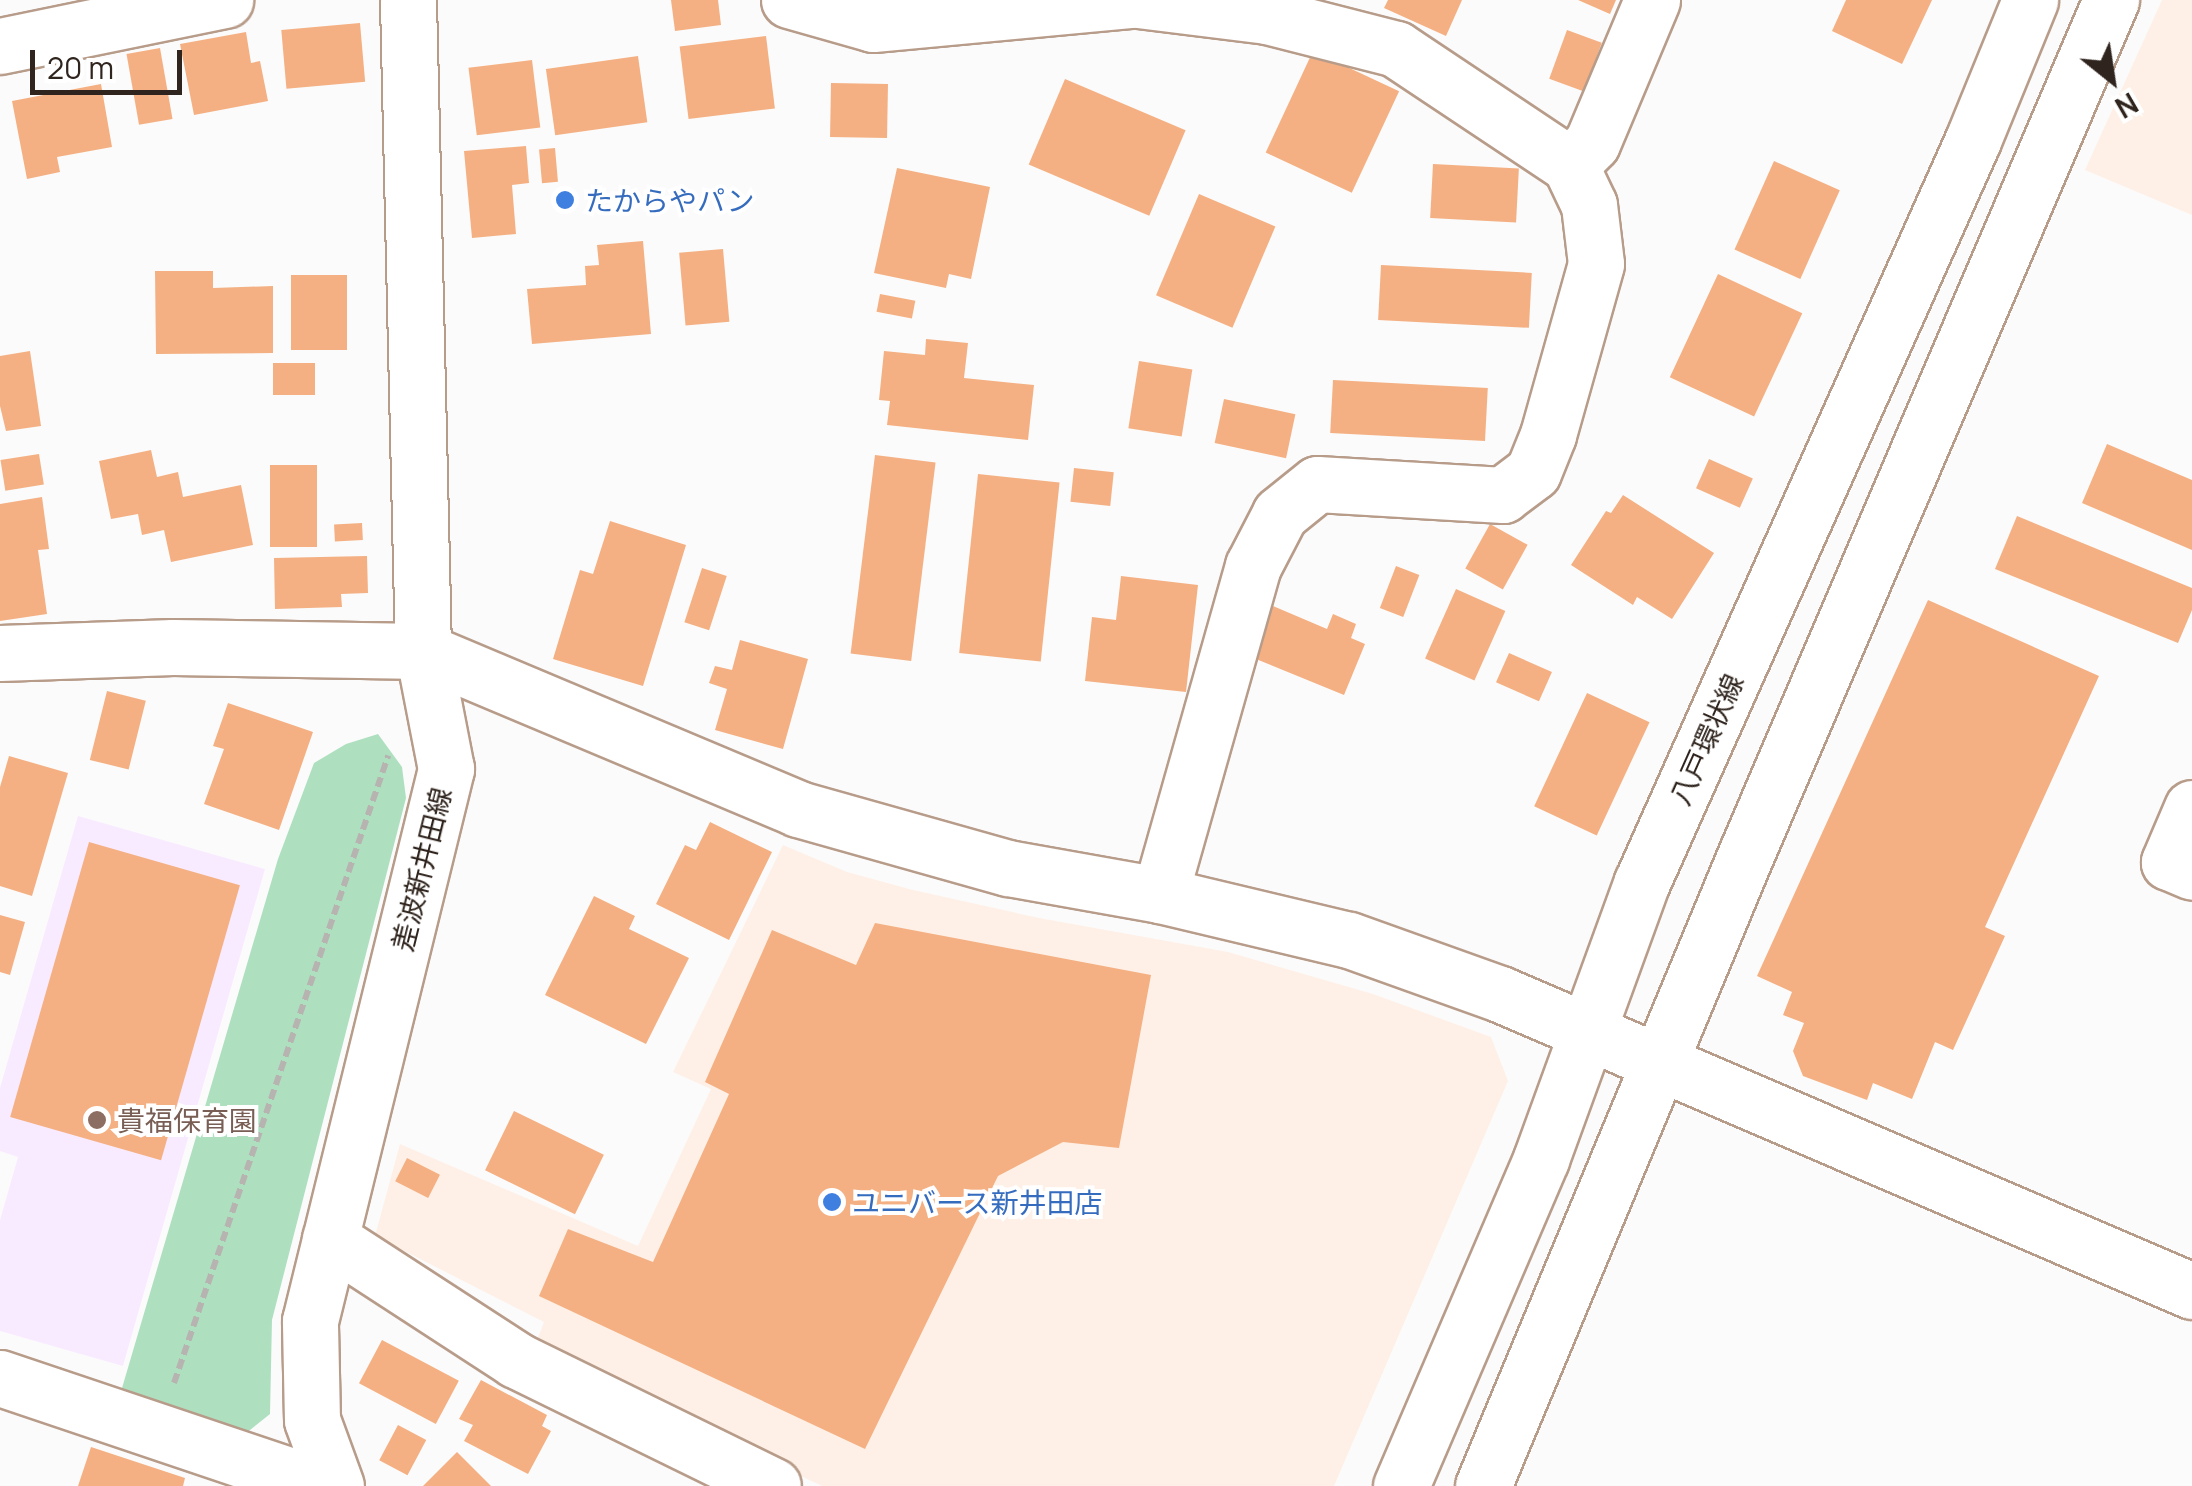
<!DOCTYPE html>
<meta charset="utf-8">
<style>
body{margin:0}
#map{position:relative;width:2192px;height:1486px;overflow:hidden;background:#fbfbfb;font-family:Manrope,"Noto Sans JP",sans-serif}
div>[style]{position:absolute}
.built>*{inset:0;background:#fef0e6}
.education>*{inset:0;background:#f9ebff}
.green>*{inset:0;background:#aee0c0}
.building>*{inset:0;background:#f4b082;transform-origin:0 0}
.path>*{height:6px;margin-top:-3px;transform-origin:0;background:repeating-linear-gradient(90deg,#b6b3b0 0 10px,transparent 0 15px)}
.roads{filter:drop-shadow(2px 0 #b89c8a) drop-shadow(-2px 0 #b89c8a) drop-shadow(0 2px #b89c8a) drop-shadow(0 -2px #b89c8a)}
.minor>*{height:55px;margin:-27.5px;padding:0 27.5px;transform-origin:27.5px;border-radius:27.5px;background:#fff}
.major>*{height:55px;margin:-27.5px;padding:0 27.5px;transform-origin:27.5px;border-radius:27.5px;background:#fff}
.dots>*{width:28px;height:28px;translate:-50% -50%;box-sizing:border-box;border:5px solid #fff;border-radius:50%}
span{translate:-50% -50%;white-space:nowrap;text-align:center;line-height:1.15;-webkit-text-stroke:8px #fff;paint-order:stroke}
.shop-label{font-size:28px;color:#366cbe}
.left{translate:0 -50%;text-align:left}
.street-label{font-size:28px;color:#30251e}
.education-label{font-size:28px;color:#785e54}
.north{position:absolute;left:2062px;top:30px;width:100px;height:100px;-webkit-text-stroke:8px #fff;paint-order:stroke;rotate:150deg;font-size:28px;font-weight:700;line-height:40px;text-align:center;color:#30251e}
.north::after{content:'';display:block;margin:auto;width:35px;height:45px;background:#30251e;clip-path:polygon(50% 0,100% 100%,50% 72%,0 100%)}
.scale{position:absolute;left:30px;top:50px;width:152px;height:45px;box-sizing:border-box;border:5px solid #30251e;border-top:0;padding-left:12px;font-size:30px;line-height:35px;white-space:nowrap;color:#30251e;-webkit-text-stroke:8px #fff;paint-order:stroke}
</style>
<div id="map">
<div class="built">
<i style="clip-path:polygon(2162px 0,2192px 0,2192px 215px,2085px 170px)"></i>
<i style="clip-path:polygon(783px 845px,847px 872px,913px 890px,1039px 918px,1228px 952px,1373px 994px,1491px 1037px,1508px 1081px,1334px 1486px,822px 1486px,544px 1354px,536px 1343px,544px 1322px,375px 1236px,400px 1144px,638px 1246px,711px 1089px,673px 1072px)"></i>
</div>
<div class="education">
<i style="clip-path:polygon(78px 816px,265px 869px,123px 1366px,0 1331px,0 1220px,18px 1157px,0 1151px,0 1088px)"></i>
</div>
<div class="green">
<i style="clip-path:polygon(378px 734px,402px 767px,406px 798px,272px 1320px,270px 1414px,245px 1434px,122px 1388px,278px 859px,314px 763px,346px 744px)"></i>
</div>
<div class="building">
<i style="clip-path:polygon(671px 0,718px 0,721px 25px,675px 31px)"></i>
<i style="clip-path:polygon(1388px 0,1462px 0,1446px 36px,1384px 8px)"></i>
<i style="clip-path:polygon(1578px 0,1616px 0,1610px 14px)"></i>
<i style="clip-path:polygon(1846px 0,1932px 0,1902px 64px,1832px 31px)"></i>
<i style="left:360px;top:23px;width:59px;height:79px;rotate:85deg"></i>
<i style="left:1567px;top:30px;width:37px;height:52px;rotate:20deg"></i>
<i style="clip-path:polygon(246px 32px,251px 63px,260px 61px,268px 101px,194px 115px,180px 44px)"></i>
<i style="left:766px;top:36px;width:73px;height:87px;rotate:83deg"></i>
<i style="left:160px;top:48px;width:72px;height:34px;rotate:80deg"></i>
<i style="left:1313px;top:51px;width:95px;height:112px;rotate:25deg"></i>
<i style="left:638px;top:56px;width:67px;height:93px;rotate:82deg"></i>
<i style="left:532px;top:60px;width:68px;height:64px;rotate:83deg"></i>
<i style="left:1065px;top:79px;width:131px;height:93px;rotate:23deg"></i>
<i style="left:831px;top:83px;width:57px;height:54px;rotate:1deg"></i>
<i style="clip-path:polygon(101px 84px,112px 147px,57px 157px,60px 172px,27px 179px,12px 101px)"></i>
<i style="clip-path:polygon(526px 146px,529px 183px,512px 185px,516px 234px,472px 238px,464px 151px)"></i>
<i style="left:555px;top:148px;width:34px;height:16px;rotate:85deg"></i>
<i style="left:1774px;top:161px;width:72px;height:97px;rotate:24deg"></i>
<i style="left:1433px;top:164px;width:86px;height:54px;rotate:3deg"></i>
<i style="clip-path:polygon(897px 168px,990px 187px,971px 279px,949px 274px,946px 288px,874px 273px)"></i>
<i style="left:1199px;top:194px;width:83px;height:110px;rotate:23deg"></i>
<i style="clip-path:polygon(643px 241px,651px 334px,532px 344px,527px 289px,586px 285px,585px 266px,599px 265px,597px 245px)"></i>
<i style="left:723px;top:249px;width:73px;height:44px;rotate:85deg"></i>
<i style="left:1381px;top:265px;width:151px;height:55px;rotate:3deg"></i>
<i style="clip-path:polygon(155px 271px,213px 271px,213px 288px,273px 286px,273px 353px,156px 354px)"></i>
<i style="left:1718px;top:274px;width:93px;height:114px;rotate:25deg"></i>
<i style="left:347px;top:275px;width:75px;height:56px;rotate:90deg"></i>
<i style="left:880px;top:294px;width:36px;height:18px;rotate:11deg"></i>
<i style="clip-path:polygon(926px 339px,968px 343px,964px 378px,1034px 385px,1028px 440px,887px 425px,890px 401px,879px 400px,884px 351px,925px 355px)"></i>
<i style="clip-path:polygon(30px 351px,41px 426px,6px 431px,0 406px,0 356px)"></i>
<i style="left:1139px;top:361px;width:54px;height:68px;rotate:9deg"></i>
<i style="left:315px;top:363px;width:32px;height:42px;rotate:90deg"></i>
<i style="left:1333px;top:380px;width:155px;height:53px;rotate:3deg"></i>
<i style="left:1224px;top:399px;width:73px;height:45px;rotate:12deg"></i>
<i style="clip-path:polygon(2107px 444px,2192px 480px,2192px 550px,2082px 503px)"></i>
<i style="clip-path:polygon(151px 450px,157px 477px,178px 472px,183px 497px,241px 485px,253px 545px,171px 562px,164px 530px,142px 535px,138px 514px,111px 519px,99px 461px)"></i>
<i style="left:39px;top:454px;width:31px;height:39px;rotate:81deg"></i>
<i style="left:875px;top:455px;width:61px;height:200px;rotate:7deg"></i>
<i style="left:1709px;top:459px;width:48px;height:32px;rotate:24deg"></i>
<i style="left:270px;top:465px;width:47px;height:82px"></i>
<i style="left:1074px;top:468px;width:40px;height:34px;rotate:6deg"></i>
<i style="left:978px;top:474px;width:82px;height:180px;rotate:6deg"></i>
<i style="clip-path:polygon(1623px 495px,1714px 553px,1672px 619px,1637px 597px,1633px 605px,1571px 565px,1606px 511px,1611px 513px)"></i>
<i style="clip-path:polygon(42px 497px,49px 549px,38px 550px,47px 614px,0 621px,0 504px)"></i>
<i style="clip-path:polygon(2017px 516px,2192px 588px,2192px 610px,2178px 643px,1995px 569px)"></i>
<i style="clip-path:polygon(610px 521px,686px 545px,643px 686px,553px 659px,580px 570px,593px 574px)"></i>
<i style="left:362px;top:523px;width:17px;height:28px;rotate:87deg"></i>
<i style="left:1490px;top:524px;width:43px;height:51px;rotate:29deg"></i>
<i style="clip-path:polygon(367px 556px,368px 593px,341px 594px,342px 607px,275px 609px,274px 558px)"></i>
<i style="left:1396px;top:566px;width:25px;height:45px;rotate:21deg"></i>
<i style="left:702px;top:568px;width:26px;height:57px;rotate:18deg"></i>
<i style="clip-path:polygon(1121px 576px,1198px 585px,1186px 692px,1085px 681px,1092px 617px,1116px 620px)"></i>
<i style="left:1456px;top:589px;width:54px;height:76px;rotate:24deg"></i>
<i style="clip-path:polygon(1928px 600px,2099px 676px,1985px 927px,2005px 936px,1953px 1050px,1935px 1042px,1912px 1099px,1873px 1083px,1867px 1100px,1803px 1076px,1793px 1051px,1804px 1023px,1783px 1015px,1792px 992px,1757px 976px)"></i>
<i style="clip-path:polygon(1273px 606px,1327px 629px,1333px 614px,1356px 624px,1351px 638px,1365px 644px,1344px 695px,1251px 657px)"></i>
<i style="clip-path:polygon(740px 640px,808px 659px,783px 749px,715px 730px,727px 689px,709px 683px,715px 666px,732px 670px)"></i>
<i style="left:1509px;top:653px;width:47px;height:32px;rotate:24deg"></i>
<i style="left:107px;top:691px;width:40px;height:71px;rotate:14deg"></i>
<i style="left:1587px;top:693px;width:69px;height:125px;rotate:25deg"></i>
<i style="clip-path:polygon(228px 703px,313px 732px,279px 830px,204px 804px,224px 749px,213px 746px)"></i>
<i style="clip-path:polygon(9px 756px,68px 773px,32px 896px,0 886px,0 787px)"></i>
<i style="clip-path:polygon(710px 822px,772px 852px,729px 940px,656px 904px,685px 845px,696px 850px)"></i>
<i style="left:89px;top:842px;width:157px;height:286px;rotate:16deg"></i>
<i style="clip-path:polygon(594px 896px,635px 916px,629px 929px,689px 958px,646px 1044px,545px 995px)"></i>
<i style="clip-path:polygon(0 915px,25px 922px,10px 975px,0 972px)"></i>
<i style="clip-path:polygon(875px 923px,1151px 975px,1119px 1148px,1063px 1142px,998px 1176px,865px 1449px,539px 1296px,568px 1229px,653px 1262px,729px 1094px,705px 1082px,772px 930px,856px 965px)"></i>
<i style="left:514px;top:1111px;width:100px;height:66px;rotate:26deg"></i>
<i style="left:407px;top:1158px;width:37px;height:26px;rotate:27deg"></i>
<i style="left:382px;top:1340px;width:87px;height:49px;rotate:28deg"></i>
<i style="clip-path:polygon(481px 1380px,547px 1415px,542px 1426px,551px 1431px,528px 1474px,464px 1441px,473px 1425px,459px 1419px)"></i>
<i style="left:398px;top:1425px;width:32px;height:40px;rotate:28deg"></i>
<i style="clip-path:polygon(91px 1447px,185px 1478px,183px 1486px,78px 1486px)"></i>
<i style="clip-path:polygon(457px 1452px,491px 1486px,423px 1486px)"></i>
</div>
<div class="path">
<i style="left:174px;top:1383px;width:663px;rotate:-71.15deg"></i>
</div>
<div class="roads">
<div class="minor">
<i style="left:789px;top:0;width:87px;rotate:15.9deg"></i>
<i style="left:873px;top:24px;width:260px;rotate:-5.3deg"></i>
<i style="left:1138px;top:0;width:130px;rotate:7.1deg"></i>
<i style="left:1267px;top:16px;width:133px;rotate:14.3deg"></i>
<i style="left:1396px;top:49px;width:209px;rotate:33.7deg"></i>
<i style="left:1570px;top:165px;width:44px;rotate:64.6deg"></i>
<i style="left:1589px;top:205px;width:59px;rotate:83.2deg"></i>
<i style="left:1596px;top:264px;width:178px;rotate:105.7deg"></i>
<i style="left:1548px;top:435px;width:40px;rotate:112deg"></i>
<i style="left:1533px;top:472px;width:38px;rotate:143deg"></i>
<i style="left:1503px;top:495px;width:186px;rotate:-176.6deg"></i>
<i style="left:1317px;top:484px;width:48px;rotate:141deg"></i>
<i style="left:1280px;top:514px;width:59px;rotate:117.4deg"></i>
<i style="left:1253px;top:566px;width:342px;rotate:105.8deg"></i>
<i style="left:0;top:46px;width:230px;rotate:-11.6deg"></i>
<i style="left:1570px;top:165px;width:31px;rotate:-45deg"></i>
<i style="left:1592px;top:143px;width:155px;rotate:-67.2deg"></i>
<i style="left:0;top:653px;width:173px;rotate:-2deg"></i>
<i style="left:173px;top:647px;width:250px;rotate:0.9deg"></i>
<i style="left:423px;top:651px;width:407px;rotate:22.8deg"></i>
<i style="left:798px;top:809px;width:218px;rotate:15.7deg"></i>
<i style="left:1008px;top:868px;width:154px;rotate:10.1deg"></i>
<i style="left:1160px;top:895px;width:194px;rotate:13.4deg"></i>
<i style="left:1349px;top:940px;width:160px;rotate:19.7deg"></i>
<i style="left:1500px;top:994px;width:753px;rotate:23.23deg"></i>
<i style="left:2192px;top:808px;width:59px;rotate:113.1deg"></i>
<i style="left:2169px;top:862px;width:25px;rotate:23deg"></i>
<i style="left:330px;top:1239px;width:222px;rotate:33deg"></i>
<i style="left:516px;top:1360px;width:286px;rotate:26.1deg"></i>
<i style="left:0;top:1378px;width:339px;rotate:18.6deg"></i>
</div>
<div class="major">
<i style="left:336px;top:1486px;width:70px;rotate:-110deg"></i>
<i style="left:312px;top:1420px;width:99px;rotate:-91.2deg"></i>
<i style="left:310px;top:1321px;width:569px;rotate:-76.16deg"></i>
<i style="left:446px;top:769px;width:120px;rotate:-101deg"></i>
<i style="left:423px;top:651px;width:651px;rotate:-91.32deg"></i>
<i style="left:1401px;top:1486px;width:356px;rotate:-66.8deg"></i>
<i style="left:1541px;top:1159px;width:295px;rotate:-70deg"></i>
<i style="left:1642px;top:882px;width:812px;rotate:-65.96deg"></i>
<i style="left:1973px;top:140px;width:151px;rotate:-67.8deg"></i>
<i style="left:1483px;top:1486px;width:685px;rotate:-67.41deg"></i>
<i style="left:1746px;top:854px;width:929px;rotate:-66.86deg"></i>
</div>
</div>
<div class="dots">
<i style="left:565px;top:200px;background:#3f7fe0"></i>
<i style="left:97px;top:1120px;background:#8d6e63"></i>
<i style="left:832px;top:1202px;background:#3f7fe0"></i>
</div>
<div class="shop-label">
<span class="left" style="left:585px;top:200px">たからやパン</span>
<span class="left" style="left:852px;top:1202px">ユニバース新井田店</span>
</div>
<div class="street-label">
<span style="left:1706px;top:739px;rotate:-66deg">八戸環状線</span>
<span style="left:421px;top:869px;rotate:-76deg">差波新井田線</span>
</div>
<div class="education-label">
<span class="left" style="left:117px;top:1120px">貴福保育園</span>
</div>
<div class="north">N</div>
<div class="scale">20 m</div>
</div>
